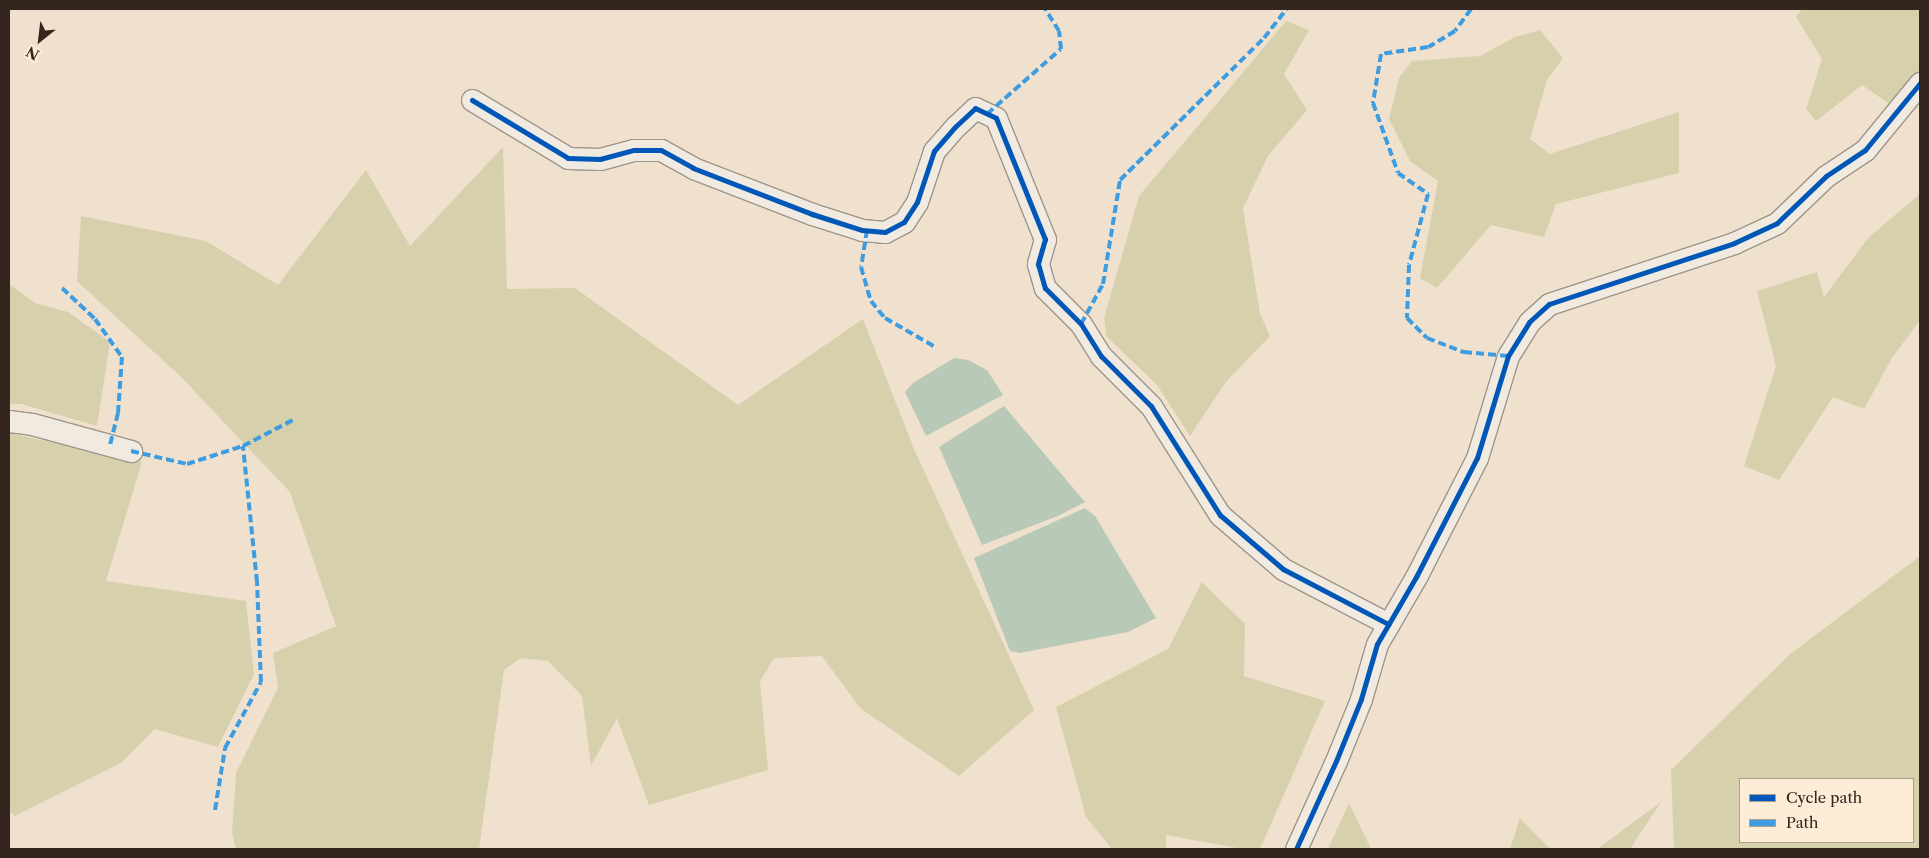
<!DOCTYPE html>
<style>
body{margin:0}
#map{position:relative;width:1929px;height:858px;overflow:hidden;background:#efe1ce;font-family:"Libre Caslon Text",serif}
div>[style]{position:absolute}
.green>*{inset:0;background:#d7d0ac}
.water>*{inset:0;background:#b8c9b7}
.roads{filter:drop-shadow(1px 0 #9e9589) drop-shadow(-1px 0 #9e9589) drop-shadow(0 1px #9e9589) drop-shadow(0 -1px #9e9589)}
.minor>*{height:21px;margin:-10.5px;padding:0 10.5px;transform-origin:10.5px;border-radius:10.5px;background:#f1eae0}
.quiet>*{height:4px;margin-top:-2px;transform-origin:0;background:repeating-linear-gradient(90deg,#3e9ce0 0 8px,transparent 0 12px)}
.cycleway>*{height:5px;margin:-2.5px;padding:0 2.5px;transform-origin:2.5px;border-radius:2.5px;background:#0057b8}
span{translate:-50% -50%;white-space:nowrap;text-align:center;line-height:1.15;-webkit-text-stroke:5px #feedd6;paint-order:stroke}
.frame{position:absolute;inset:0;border:10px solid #34251f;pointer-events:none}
.legend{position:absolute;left:1739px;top:778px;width:175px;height:65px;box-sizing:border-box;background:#feedd6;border:1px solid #ad9d8d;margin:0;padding:6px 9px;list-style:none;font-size:15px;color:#34251f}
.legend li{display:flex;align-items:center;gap:10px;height:25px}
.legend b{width:25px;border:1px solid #ad9d8d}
.north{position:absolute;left:15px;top:15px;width:50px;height:50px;-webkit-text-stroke:4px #feedd6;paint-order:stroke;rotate:209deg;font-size:14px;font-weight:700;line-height:20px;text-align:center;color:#34251f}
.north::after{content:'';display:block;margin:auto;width:18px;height:22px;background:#34251f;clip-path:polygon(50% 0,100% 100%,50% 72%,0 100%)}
</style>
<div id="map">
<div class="green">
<i style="clip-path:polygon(1802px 9px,1920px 9px,1920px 92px,1898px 110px,1862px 85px,1816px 121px,1806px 109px,1822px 59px,1796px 17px)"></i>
<i style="clip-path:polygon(1286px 21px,1309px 30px,1284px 74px,1307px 110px,1268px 156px,1243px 208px,1260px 314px,1270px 336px,1225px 383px,1190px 436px,1157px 385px,1106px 336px,1104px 318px,1139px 196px)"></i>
<i style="clip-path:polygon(1540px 30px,1563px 58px,1547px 80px,1530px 139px,1550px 154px,1679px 112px,1679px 173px,1556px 204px,1544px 237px,1491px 225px,1437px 288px,1420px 278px,1438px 181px,1410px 161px,1389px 119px,1399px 78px,1412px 61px,1480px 56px,1515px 37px)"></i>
<i style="clip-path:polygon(503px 147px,507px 289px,575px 288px,738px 405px,863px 319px,914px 449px,1034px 710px,959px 776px,860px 708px,822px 656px,774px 658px,760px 681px,768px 770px,649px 805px,617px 718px,591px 766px,582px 696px,548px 661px,521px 658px,504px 670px,479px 849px,236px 849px,232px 833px,236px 773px,278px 688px,273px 653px,336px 626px,290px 492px,181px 377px,77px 281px,81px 216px,206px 241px,278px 285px,366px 170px,410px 246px)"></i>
<i style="clip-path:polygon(1920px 194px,1920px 320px,1892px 358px,1864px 409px,1833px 397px,1779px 480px,1744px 466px,1776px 366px,1757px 291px,1817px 272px,1824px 297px,1869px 237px)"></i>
<i style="clip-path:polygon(9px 284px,35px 303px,68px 312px,110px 342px,97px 426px,21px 404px,9px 404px)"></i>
<i style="clip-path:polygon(9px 433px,142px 462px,106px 581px,246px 601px,254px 674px,218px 747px,155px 729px,121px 763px,15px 816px,9px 811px)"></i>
<i style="clip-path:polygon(evenodd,1920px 556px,1920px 849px,1674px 849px,1671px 770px,1789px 655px,1920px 556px,1913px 779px,1913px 842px,1740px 842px,1740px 779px,1913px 779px)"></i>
<i style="clip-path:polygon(1202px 582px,1245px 624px,1244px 676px,1325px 701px,1260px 849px,1242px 849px,1166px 835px,1166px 849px,1112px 849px,1086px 817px,1056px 707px,1168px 649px)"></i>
<i style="clip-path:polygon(1661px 802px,1630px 849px,1597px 849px)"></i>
<i style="clip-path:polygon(1349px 803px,1371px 849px,1328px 849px)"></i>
<i style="clip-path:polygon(1520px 818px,1550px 849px,1510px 849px)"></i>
</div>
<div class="water">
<i style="clip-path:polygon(954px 358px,968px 360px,987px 370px,1003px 395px,926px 436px,905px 392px,913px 383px)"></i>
<i style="clip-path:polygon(1004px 406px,1085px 502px,1058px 516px,982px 545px,939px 447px)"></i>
<i style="clip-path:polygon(1085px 508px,1095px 516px,1156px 618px,1128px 632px,1020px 653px,1010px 651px,974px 558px)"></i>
</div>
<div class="roads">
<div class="minor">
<i style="left:472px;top:100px;width:112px;rotate:31.1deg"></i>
<i style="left:568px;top:158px;width:32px;rotate:2deg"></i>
<i style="left:600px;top:159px;width:35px;rotate:-15deg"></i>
<i style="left:634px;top:150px;width:27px"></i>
<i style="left:661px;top:150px;width:37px;rotate:29deg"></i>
<i style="left:693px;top:168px;width:128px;rotate:21.1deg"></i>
<i style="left:812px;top:214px;width:52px;rotate:17.7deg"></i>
<i style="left:862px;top:230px;width:23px;rotate:5deg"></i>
<i style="left:885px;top:232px;width:21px;rotate:-28deg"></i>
<i style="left:904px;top:222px;width:24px;rotate:-57deg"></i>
<i style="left:917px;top:202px;width:54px;rotate:-71.6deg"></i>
<i style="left:934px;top:151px;width:33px;rotate:-49deg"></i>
<i style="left:956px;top:126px;width:26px;rotate:-43deg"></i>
<i style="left:975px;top:108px;width:23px;rotate:25deg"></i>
<i style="left:996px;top:118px;width:131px;rotate:68deg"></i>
<i style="left:1045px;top:239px;width:26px;rotate:106deg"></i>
<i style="left:1038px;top:264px;width:25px;rotate:74deg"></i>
<i style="left:1045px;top:288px;width:51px;rotate:45deg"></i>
<i style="left:1081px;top:324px;width:38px;rotate:58deg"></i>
<i style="left:1101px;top:356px;width:71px;rotate:45deg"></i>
<i style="left:1151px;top:406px;width:129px;rotate:57.7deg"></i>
<i style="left:1220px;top:515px;width:83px;rotate:40.6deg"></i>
<i style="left:1283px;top:569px;width:119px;rotate:27.6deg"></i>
<i style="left:9px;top:421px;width:23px;rotate:7deg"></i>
<i style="left:32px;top:424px;width:103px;rotate:15.3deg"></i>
<i style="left:1296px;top:849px;width:97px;rotate:-65.6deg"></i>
<i style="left:1336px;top:761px;width:67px;rotate:-68deg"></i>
<i style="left:1361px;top:699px;width:57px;rotate:-73.8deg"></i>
<i style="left:1377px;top:644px;width:78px;rotate:-59.8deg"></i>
<i style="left:1416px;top:577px;width:134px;rotate:-62.9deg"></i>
<i style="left:1477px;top:458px;width:107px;rotate:-73.1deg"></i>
<i style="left:1508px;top:356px;width:40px;rotate:-58deg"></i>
<i style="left:1529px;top:322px;width:27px;rotate:-42deg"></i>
<i style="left:1549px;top:304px;width:195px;rotate:-18.2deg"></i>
<i style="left:1734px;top:243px;width:47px;rotate:-24.9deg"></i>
<i style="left:1777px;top:223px;width:68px;rotate:-43.8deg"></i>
<i style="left:1826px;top:176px;width:47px;rotate:-33.7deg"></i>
<i style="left:1865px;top:150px;width:87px;rotate:-50.6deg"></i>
</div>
</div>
<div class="quiet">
<i style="left:1471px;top:9px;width:27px;rotate:126deg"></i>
<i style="left:1455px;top:31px;width:31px;rotate:149deg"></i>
<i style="left:1428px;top:47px;width:48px;rotate:171.5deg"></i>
<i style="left:1381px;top:54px;width:50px;rotate:99.3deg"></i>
<i style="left:1373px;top:103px;width:74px;rotate:70.3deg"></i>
<i style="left:1398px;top:173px;width:37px;rotate:35deg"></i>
<i style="left:1428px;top:194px;width:73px;rotate:105deg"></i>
<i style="left:1409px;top:265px;width:53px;rotate:92.2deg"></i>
<i style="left:1407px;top:318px;width:28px;rotate:45deg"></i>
<i style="left:1427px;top:338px;width:40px;rotate:21deg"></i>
<i style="left:1464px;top:352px;width:44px;rotate:5.2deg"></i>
<i style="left:987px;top:114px;width:98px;rotate:-41.3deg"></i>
<i style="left:1061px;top:49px;width:18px;rotate:-96deg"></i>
<i style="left:1059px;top:31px;width:26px;rotate:-122deg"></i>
<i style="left:867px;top:230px;width:37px;rotate:99deg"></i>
<i style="left:861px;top:267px;width:35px;rotate:74deg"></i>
<i style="left:871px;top:301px;width:22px;rotate:51deg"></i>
<i style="left:885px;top:318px;width:60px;rotate:30deg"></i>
<i style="left:62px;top:288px;width:45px;rotate:43.2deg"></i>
<i style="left:95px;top:319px;width:47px;rotate:54.6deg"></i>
<i style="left:122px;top:357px;width:56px;rotate:94.1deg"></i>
<i style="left:118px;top:413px;width:33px;rotate:104deg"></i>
<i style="left:1081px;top:324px;width:46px;rotate:-61.2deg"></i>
<i style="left:1103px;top:284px;width:105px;rotate:-80.7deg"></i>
<i style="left:1120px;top:180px;width:202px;rotate:-44.6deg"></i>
<i style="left:1264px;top:38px;width:37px;rotate:-52deg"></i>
<i style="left:131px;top:451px;width:57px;rotate:13.1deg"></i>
<i style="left:187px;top:464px;width:59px;rotate:-17.8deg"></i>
<i style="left:243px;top:446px;width:56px;rotate:-27.5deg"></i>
<i style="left:215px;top:810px;width:63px;rotate:-80.8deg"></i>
<i style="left:225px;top:748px;width:75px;rotate:-61.4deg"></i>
<i style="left:261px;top:682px;width:100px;rotate:-92.3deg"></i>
<i style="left:257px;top:582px;width:137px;rotate:-95.9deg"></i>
</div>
<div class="cycleway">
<i style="left:472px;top:100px;width:112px;rotate:31.1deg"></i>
<i style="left:568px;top:158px;width:32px;rotate:2deg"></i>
<i style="left:600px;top:159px;width:35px;rotate:-15deg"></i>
<i style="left:634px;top:150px;width:27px"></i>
<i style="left:661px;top:150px;width:37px;rotate:29deg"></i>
<i style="left:693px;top:168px;width:128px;rotate:21.1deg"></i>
<i style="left:812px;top:214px;width:52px;rotate:17.7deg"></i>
<i style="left:862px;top:230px;width:23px;rotate:5deg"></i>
<i style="left:885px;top:232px;width:21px;rotate:-28deg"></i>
<i style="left:904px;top:222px;width:24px;rotate:-57deg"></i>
<i style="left:917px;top:202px;width:54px;rotate:-71.6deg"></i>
<i style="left:934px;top:151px;width:33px;rotate:-49deg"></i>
<i style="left:956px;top:126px;width:26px;rotate:-43deg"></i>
<i style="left:975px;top:108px;width:23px;rotate:25deg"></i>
<i style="left:996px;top:118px;width:131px;rotate:68deg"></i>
<i style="left:1045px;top:239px;width:26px;rotate:106deg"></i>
<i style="left:1038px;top:264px;width:25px;rotate:74deg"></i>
<i style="left:1045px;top:288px;width:51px;rotate:45deg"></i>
<i style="left:1081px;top:324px;width:38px;rotate:58deg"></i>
<i style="left:1101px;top:356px;width:71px;rotate:45deg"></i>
<i style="left:1151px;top:406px;width:129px;rotate:57.7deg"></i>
<i style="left:1220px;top:515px;width:83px;rotate:40.6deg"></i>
<i style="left:1283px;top:569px;width:119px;rotate:27.6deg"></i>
<i style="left:1296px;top:849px;width:97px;rotate:-65.6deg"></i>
<i style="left:1336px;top:761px;width:67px;rotate:-68deg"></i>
<i style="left:1361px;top:699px;width:57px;rotate:-73.8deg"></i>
<i style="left:1377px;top:644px;width:78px;rotate:-59.8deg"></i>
<i style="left:1416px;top:577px;width:134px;rotate:-62.9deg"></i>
<i style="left:1477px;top:458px;width:107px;rotate:-73.1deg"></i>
<i style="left:1508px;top:356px;width:40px;rotate:-58deg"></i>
<i style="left:1529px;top:322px;width:27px;rotate:-42deg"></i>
<i style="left:1549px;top:304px;width:195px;rotate:-18.2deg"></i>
<i style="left:1734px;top:243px;width:47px;rotate:-24.9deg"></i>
<i style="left:1777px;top:223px;width:68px;rotate:-43.8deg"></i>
<i style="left:1826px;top:176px;width:47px;rotate:-33.7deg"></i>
<i style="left:1865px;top:150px;width:87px;rotate:-50.6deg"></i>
</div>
<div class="frame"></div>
<ul class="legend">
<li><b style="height:6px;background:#0057b8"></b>Cycle path</li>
<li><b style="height:6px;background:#3e9ce0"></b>Path</li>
</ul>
<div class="north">N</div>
</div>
